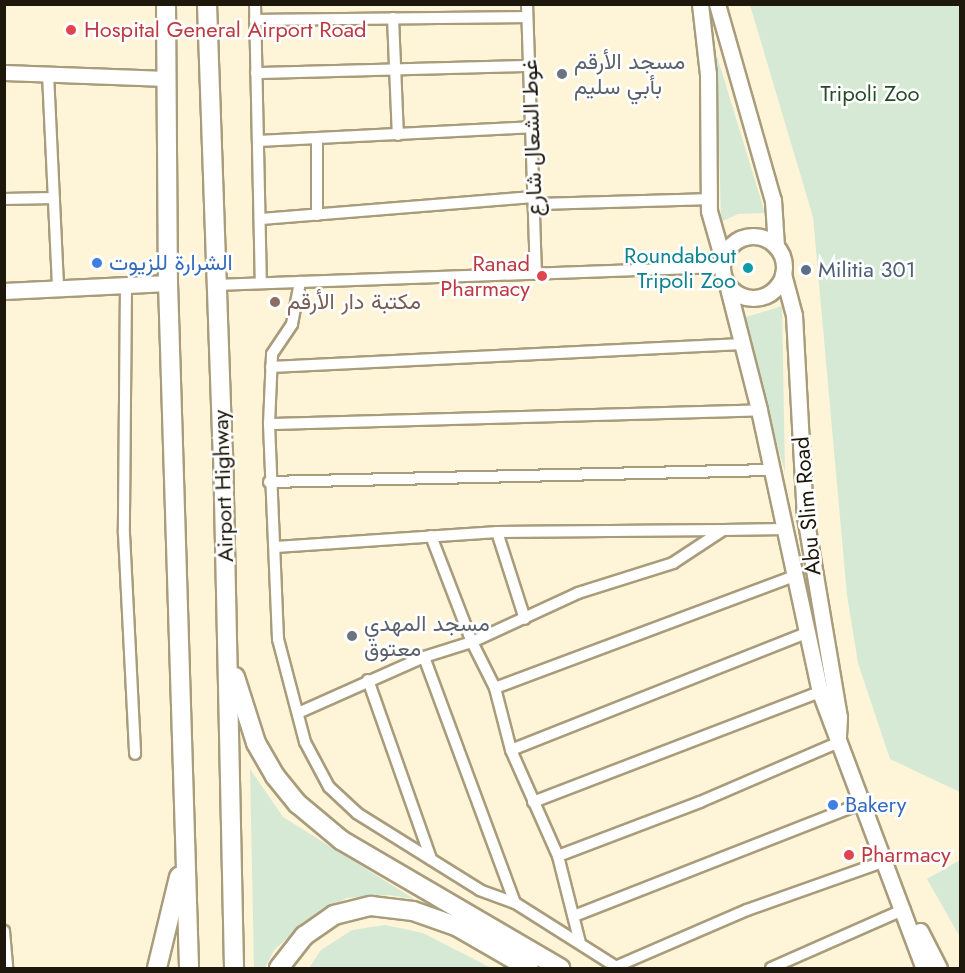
<!DOCTYPE html>
<meta charset="utf-8">
<style>
body{margin:0}
#map{position:relative;width:965px;height:973px;overflow:hidden;background:#fef4d8;font-family:Jost,Vazirmatn,sans-serif}
div>[style]{position:absolute}
.green>*{inset:0;background:#d6e9d5}
.roads{filter:drop-shadow(2px 0 #a89c7b) drop-shadow(-2px 0 #a89c7b) drop-shadow(0 2px #a89c7b) drop-shadow(0 -2px #a89c7b)}
.minor>*{height:10px;margin:-5px;padding:0 5px;transform-origin:5px;border-radius:5px;background:#fff}
.tertiary>*{height:14px;margin:-7px;padding:0 7px;transform-origin:7px;border-radius:7px;background:#fff}
.secondary>*{height:15px;margin:-7.5px;padding:0 7.5px;transform-origin:7.5px;border-radius:7.5px;background:#fff}
.secondary>.ring{margin:-7.5px;padding:0;box-sizing:content-box;background:none;border:15px solid #fff;border-radius:50%}
.trunk>*{height:18px;margin:-9px;padding:0 9px;transform-origin:9px;border-radius:9px;background:#fff}
.dots>*{width:16px;height:16px;translate:-50% -50%;box-sizing:border-box;border:3px solid #fff;border-radius:50%}
span{translate:-50% -50%;white-space:nowrap;text-align:center;line-height:1.15;-webkit-text-stroke:5px #fff;paint-order:stroke}
.health-label{font-size:22px;color:#be3a42}
.left{translate:0 -50%;text-align:left}
.right{translate:-100% -50%;text-align:right}
.worship-label{font-size:22px;color:#5b616d}
.park-label{font-size:22px;color:#254a26}
.street-label{font-size:22px;color:#1d180b}
.culture-label{font-size:22px;color:#0d838f}
.shop-label{font-size:22px;color:#366cbe}
.service-label{font-size:22px;color:#4e5e75}
.education-label{font-size:22px;color:#785e54}
.frame{position:absolute;inset:0;border:6px solid #1d180b;pointer-events:none}
</style>
<div id="map">
<div class="green">
<i style="clip-path:polygon(750px 5px,960px 5px,960px 792px,890px 759px,858px 663px,847px 595px,813px 217px)"></i>
<i style="clip-path:polygon(717px 56px,765px 213px,738px 214px,721px 222px)"></i>
<i style="clip-path:polygon(782px 306px,785px 473px,743px 318px)"></i>
<i style="clip-path:polygon(250px 769px,283px 817px,414px 899px,389px 895px,347px 898px,312px 916px,274px 950px,265px 968px,254px 968px)"></i>
<i style="clip-path:polygon(960px 860px,960px 937px,927px 879px)"></i>
<i style="clip-path:polygon(385px 925px,423px 933px,491px 968px,309px 968px,321px 950px,352px 930px)"></i>
</div>
<div class="roads">
<div class="minor">
<i style="left:255px;top:4px;width:279px;rotate:88.8deg"></i>
<i style="left:527px;top:4px;width:268px;rotate:88.1deg"></i>
<i style="left:393px;top:18px;width:117px;rotate:87.6deg"></i>
<i style="left:255px;top:20px;width:272px;rotate:-0.6deg"></i>
<i style="left:256px;top:73px;width:273px;rotate:-1.5deg"></i>
<i style="left:48px;top:74px;width:216px;rotate:87.3deg"></i>
<i style="left:258px;top:141px;width:273px;rotate:-2.9deg"></i>
<i style="left:4px;top:199px;width:50px;rotate:-1.1deg"></i>
<i style="left:534px;top:204px;width:175px;rotate:-1.6deg"></i>
<i style="left:317px;top:215px;width:75px;rotate:-90deg"></i>
<i style="left:260px;top:219px;width:275px;rotate:-4.6deg"></i>
<i style="left:126px;top:285px;width:249px;rotate:90.5deg"></i>
<i style="left:124px;top:534px;width:220px;rotate:87.1deg"></i>
<i style="left:215px;top:285px;width:507px;rotate:-2.03deg"></i>
<i style="left:271px;top:367px;width:472px;rotate:-2.8deg"></i>
<i style="left:269px;top:424px;width:70px;rotate:-87.5deg"></i>
<i style="left:272px;top:354px;width:36px;rotate:-56deg"></i>
<i style="left:292px;top:324px;width:43px;rotate:-79.2deg"></i>
<i style="left:269px;top:482px;width:503px;rotate:-1.37deg"></i>
<i style="left:497px;top:532px;width:91px;rotate:72.2deg"></i>
<i style="left:431px;top:536px;width:114px;rotate:68.9deg"></i>
<i style="left:472px;top:642px;width:51px;rotate:63.4deg"></i>
<i style="left:495px;top:688px;width:64px;rotate:75.5deg"></i>
<i style="left:511px;top:750px;width:116px;rotate:66.1deg"></i>
<i style="left:558px;top:856px;width:90px;rotate:75.8deg"></i>
<i style="left:276px;top:547px;width:222px;rotate:-3.9deg"></i>
<i style="left:497px;top:532px;width:225px;rotate:-0.5deg"></i>
<i style="left:424px;top:657px;width:262px;rotate:69.7deg"></i>
<i style="left:368px;top:680px;width:190px;rotate:70.6deg"></i>
<i style="left:495px;top:688px;width:320px;rotate:-20.5deg"></i>
<i style="left:298px;top:713px;width:138px;rotate:-24deg"></i>
<i style="left:424px;top:657px;width:50px;rotate:-17.4deg"></i>
<i style="left:472px;top:642px;width:117px;rotate:-24.8deg"></i>
<i style="left:578px;top:593px;width:100px;rotate:-17.5deg"></i>
<i style="left:673px;top:563px;width:60px;rotate:-33.4deg"></i>
<i style="left:723px;top:530px;width:62px;rotate:-0.9deg"></i>
<i style="left:511px;top:750px;width:318px;rotate:-21.6deg"></i>
<i style="left:533px;top:802px;width:307px;rotate:-21deg"></i>
<i style="left:558px;top:856px;width:152px;rotate:-20.8deg"></i>
<i style="left:700px;top:802px;width:151px;rotate:-23.3deg"></i>
<i style="left:574px;top:916px;width:309px;rotate:-21.4deg"></i>
<i style="left:4px;top:931px;width:37px;rotate:85deg"></i>
<i style="left:615px;top:967px;width:144px;rotate:-23.4deg"></i>
<i style="left:747px;top:910px;width:146px;rotate:-19.5deg"></i>
<i style="left:618px;top:968px;width:122px;rotate:-147.7deg"></i>
<i style="left:515px;top:903px;width:37px;rotate:-160deg"></i>
<i style="left:480px;top:890px;width:145px;rotate:-148deg"></i>
<i style="left:357px;top:813px;width:38px;rotate:-137deg"></i>
<i style="left:329px;top:787px;width:51px;rotate:-118.1deg"></i>
<i style="left:305px;top:742px;width:106px;rotate:-104.7deg"></i>
<i style="left:278px;top:639px;width:215px;rotate:-92.4deg"></i>
<i style="left:269px;top:424px;width:490px;rotate:-1.6deg"></i>
<i style="left:771px;top:968px;width:146px;rotate:-23.8deg"></i>
</div>
<div class="tertiary">
<i style="left:4px;top:73px;width:163px;rotate:2.1deg"></i>
</div>
<div class="secondary">
<i style="left:700px;top:4px;width:70px;rotate:83.5deg"></i>
<i style="left:708px;top:74px;width:137px;rotate:89.6deg"></i>
<i style="left:709px;top:211px;width:51px;rotate:74.1deg"></i>
<i style="left:717px;top:4px;width:204px;rotate:74.1deg"></i>
<i style="left:773px;top:200px;width:46px;rotate:86.3deg"></i>
<i class="ring" style="left:722px;top:236px;width:47px;height:47px"></i>
<i style="left:783px;top:274px;width:42px;rotate:75deg"></i>
<i style="left:794px;top:315px;width:201px;rotate:86.9deg"></i>
<i style="left:805px;top:516px;width:204px;rotate:80.4deg"></i>
<i style="left:839px;top:717px;width:19px;rotate:93deg"></i>
<i style="left:727px;top:284px;width:130px;rotate:75.7deg"></i>
<i style="left:759px;top:410px;width:289px;rotate:77.8deg"></i>
<i style="left:820px;top:692px;width:295px;rotate:69.4deg"></i>
<i style="left:4px;top:291px;width:164px;rotate:-2.8deg"></i>
<i style="left:920px;top:931px;width:42px;rotate:62.8deg"></i>
</div>
<div class="trunk">
<i style="left:166px;top:4px;width:279px;rotate:89.6deg"></i>
<i style="left:168px;top:283px;width:685px;rotate:88.24deg"></i>
<i style="left:207px;top:4px;width:447px;rotate:88deg"></i>
<i style="left:223px;top:451px;width:517px;rotate:88.78deg"></i>
<i style="left:235px;top:677px;width:69px;rotate:72.3deg"></i>
<i style="left:256px;top:743px;width:38px;rotate:60deg"></i>
<i style="left:275px;top:776px;width:36px;rotate:51deg"></i>
<i style="left:298px;top:804px;width:56px;rotate:39.9deg"></i>
<i style="left:341px;top:840px;width:254px;rotate:30.3deg"></i>
<i style="left:157px;top:968px;width:94px;rotate:-76.4deg"></i>
<i style="left:279px;top:968px;width:41px;rotate:-52deg"></i>
<i style="left:304px;top:936px;width:37px;rotate:-35deg"></i>
<i style="left:334px;top:915px;width:38px;rotate:-14deg"></i>
<i style="left:371px;top:906px;width:42px;rotate:6.8deg"></i>
<i style="left:413px;top:911px;width:46px;rotate:19.2deg"></i>
<i style="left:456px;top:926px;width:84px;rotate:29.9deg"></i>
</div>
</div>
<div class="dots">
<i style="left:71px;top:30px;background:#e0444e"></i>
<i style="left:562px;top:74px;background:#6b7280"></i>
<i style="left:97px;top:263px;background:#3f7fe0"></i>
<i style="left:748px;top:268px;background:#0f9aa8"></i>
<i style="left:806px;top:270px;background:#5c6f8a"></i>
<i style="left:542px;top:276px;background:#e0444e"></i>
<i style="left:275px;top:302px;background:#8d6e63"></i>
<i style="left:352px;top:636px;background:#6b7280"></i>
<i style="left:833px;top:805px;background:#3f7fe0"></i>
<i style="left:849px;top:855px;background:#e0444e"></i>
</div>
<div class="health-label">
<span class="left" style="left:84px;top:30px">Hospital General Airport Road</span>
<span class="right" style="left:530px;top:276px">Ranad<br>Pharmacy</span>
<span class="left" style="left:861px;top:855px">Pharmacy</span>
</div>
<div class="worship-label">
<span class="left" style="left:574px;top:74px">مسجد الأرقم<br>بأبي سليم</span>
<span class="left" style="left:364px;top:636px">مسجد المهدي<br>معتوق</span>
</div>
<div class="park-label">
<span style="left:870px;top:94px">Tripoli Zoo</span>
</div>
<div class="street-label">
<span style="left:532px;top:138px;rotate:-92deg">غوط الشعال شارع</span>
<span style="left:223px;top:486px;rotate:-92deg">Airport Highway</span>
<span style="left:807px;top:506px;rotate:-95deg">Abu Slim Road</span>
</div>
<div class="culture-label">
<span class="right" style="left:736px;top:268px">Roundabout<br>Tripoli Zoo</span>
</div>
<div class="shop-label">
<span class="left" style="left:109px;top:263px">الشرارة للزيوت</span>
<span class="left" style="left:845px;top:805px">Bakery</span>
</div>
<div class="service-label">
<span class="left" style="left:818px;top:270px">Militia 301</span>
</div>
<div class="education-label">
<span class="left" style="left:287px;top:302px">مكتبة دار الأرقم</span>
</div>
<div class="frame"></div>
</div>
